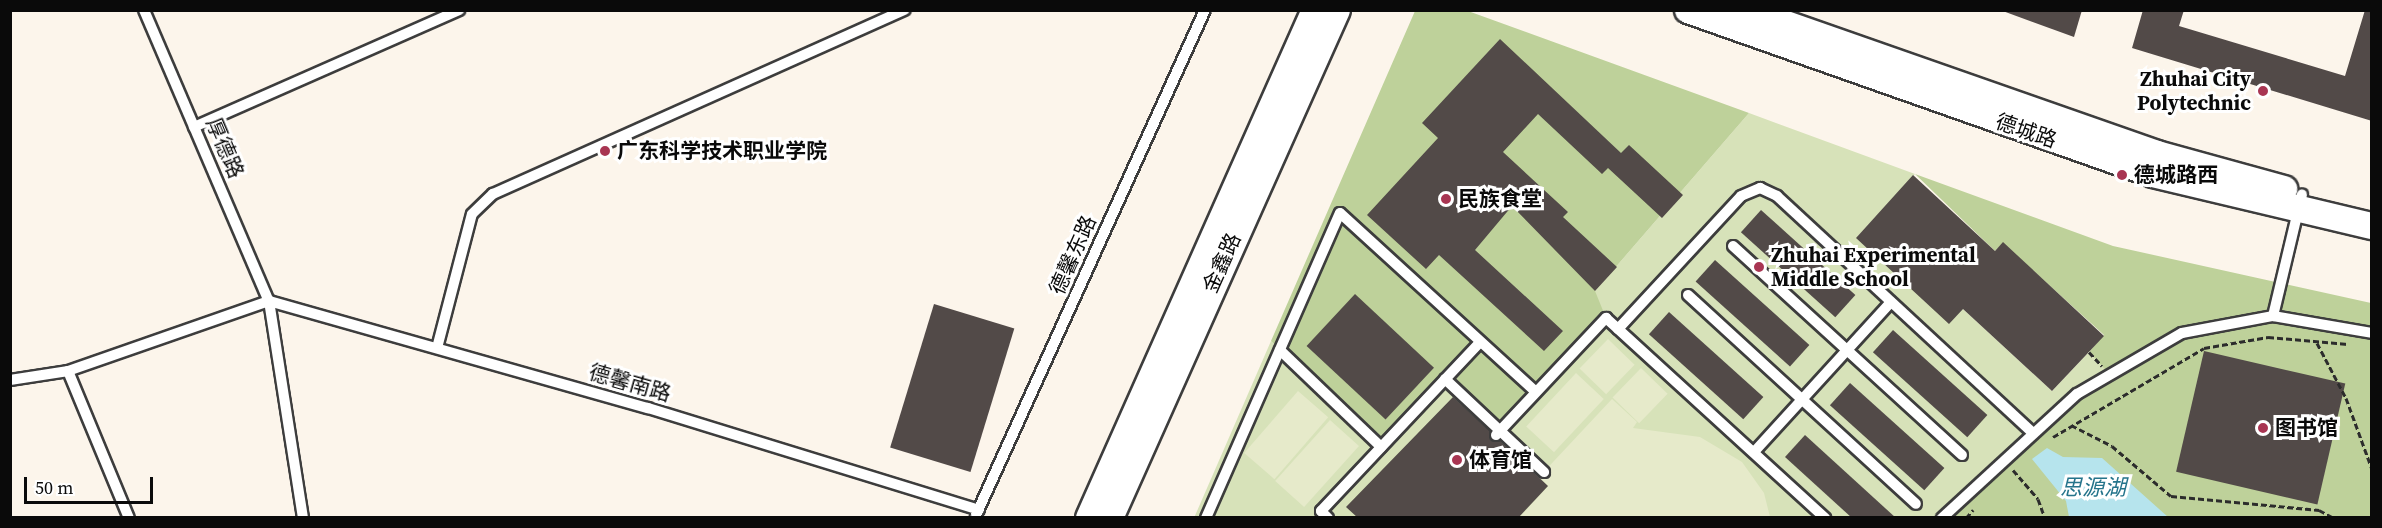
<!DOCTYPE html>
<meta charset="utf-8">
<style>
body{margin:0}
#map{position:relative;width:2382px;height:528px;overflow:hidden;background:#fcf5eb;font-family:"Source Serif 4","Noto Sans SC",serif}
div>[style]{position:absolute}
.green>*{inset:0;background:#d7e2b9}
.forest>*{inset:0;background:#bed19a}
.pitch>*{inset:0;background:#e6eaca;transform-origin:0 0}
.water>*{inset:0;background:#b6e4ed}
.building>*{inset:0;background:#524a48;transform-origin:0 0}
.path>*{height:3px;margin-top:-1.5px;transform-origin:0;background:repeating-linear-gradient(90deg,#2c2c2c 0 6px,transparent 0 9px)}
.roads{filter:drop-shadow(2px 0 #3d3d3d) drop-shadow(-2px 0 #3d3d3d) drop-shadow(0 2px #3d3d3d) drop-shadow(0 -2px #3d3d3d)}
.service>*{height:10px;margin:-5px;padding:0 5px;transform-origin:5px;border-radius:5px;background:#fff}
.tertiary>*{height:26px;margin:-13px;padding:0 13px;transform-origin:13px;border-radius:13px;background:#fff}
.dots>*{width:16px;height:16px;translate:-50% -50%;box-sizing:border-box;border:3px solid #fff;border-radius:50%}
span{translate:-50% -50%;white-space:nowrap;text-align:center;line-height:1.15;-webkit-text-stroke:6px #fff;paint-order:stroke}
.poi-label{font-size:21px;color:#0a0a0a;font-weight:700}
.right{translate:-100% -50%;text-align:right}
.left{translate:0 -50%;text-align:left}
.street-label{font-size:21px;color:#0a0a0a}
.water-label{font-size:22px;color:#25748b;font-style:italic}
.frame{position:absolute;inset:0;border:12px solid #0a0a0a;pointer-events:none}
.scale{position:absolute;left:24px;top:477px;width:129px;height:27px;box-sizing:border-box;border:3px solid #0a0a0a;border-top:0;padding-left:8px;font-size:18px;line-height:21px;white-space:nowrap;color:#0a0a0a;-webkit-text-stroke:4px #fff;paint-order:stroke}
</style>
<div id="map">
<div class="green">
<i style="clip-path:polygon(1749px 113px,1915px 174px,1858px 236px,1963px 309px,2052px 391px,2089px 352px,2109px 374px,1942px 517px,1194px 518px,1271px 341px,1381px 447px,1445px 379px,1595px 291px)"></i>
</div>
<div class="forest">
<i style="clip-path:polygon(1415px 11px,1468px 11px,1749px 113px,1595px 291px,1606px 318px,1500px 431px,1445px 380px,1381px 447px,1271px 341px)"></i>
<i style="clip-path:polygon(1915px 174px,2113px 246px,2371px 303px,2371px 517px,1942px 517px,1977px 480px,2109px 374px,2089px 352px,2104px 335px,2003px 243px,1995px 251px)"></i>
</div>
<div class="pitch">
<i style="left:1608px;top:339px;width:37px;height:41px;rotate:44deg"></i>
<i style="left:1641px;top:368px;width:37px;height:41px;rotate:44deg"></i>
<i style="left:1576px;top:373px;width:38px;height:73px;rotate:43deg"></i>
<i style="left:1298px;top:391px;width:40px;height:82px;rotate:41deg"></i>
<i style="clip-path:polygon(1612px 399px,1637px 422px,1633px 428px,1700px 437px,1742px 462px,1764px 493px,1770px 517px,1519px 518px,1548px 486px,1539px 477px)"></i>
<i style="left:1330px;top:420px;width:39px;height:82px;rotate:42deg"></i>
</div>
<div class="water">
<i style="clip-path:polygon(2047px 448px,2063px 457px,2102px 458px,2168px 517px,2069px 517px,2066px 501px,2032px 459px)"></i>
</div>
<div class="building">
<i style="clip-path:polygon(2000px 10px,2082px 10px,2074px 37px)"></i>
<i style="clip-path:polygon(2143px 10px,2184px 10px,2179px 26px,2345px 76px,2365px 10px,2372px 10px,2372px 121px,2132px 48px)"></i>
<i style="clip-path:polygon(1500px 39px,1621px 153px,1629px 145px,1683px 195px,1662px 218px,1608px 168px,1602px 174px,1538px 114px,1503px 152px,1568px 212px,1563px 217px,1617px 267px,1595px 291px,1512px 206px,1475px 250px,1563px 331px,1544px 351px,1439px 255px,1426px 269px,1367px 215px,1438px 138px,1422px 123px)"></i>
<i style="clip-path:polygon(1913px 175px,1995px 251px,2003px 242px,2104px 336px,2052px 391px,1963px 309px,1949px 324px,1856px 238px)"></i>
<i style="left:1761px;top:210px;width:127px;height:30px;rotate:42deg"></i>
<i style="left:1715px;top:260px;width:127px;height:29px;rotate:42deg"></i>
<i style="left:1355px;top:294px;width:108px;height:71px;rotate:43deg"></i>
<i style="left:934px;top:304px;width:84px;height:150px;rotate:17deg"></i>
<i style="left:1669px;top:312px;width:127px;height:30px;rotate:42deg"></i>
<i style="left:1893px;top:330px;width:127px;height:30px;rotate:42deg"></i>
<i style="left:2204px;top:351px;width:145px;height:124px;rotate:13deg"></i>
<i style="left:1850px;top:383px;width:127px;height:30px;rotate:42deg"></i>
<i style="clip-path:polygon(1453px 397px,1490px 431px,1491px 441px,1500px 441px,1548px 486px,1518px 518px,1358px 518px,1346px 507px)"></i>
<i style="clip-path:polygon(1805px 435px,1896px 518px,1852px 518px,1785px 457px)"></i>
</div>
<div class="path">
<i style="left:2317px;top:343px;width:62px;rotate:62.2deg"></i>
<i style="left:2346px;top:398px;width:76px;rotate:69.9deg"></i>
<i style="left:2089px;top:352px;width:19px;rotate:47deg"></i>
<i style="left:2071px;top:425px;width:46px;rotate:27.1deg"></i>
<i style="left:2112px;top:446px;width:77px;rotate:40.3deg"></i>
<i style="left:2171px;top:496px;width:149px;rotate:5.4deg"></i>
<i style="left:2319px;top:510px;width:17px;rotate:28deg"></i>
<i style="left:2053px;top:437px;width:175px;rotate:-30.5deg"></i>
<i style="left:2204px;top:348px;width:65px;rotate:-9.8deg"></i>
<i style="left:2268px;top:337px;width:80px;rotate:5deg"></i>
<i style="left:2013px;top:470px;width:38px;rotate:49deg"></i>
<i style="left:2038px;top:499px;width:20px;rotate:70deg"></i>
<i style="left:1966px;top:518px;width:11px;rotate:-49deg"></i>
</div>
<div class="roads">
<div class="service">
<i style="left:144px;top:10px;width:317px;rotate:66.8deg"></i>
<i style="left:269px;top:301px;width:220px;rotate:81.1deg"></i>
<i style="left:194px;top:127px;width:290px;rotate:-23.8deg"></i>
<i style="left:1733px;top:246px;width:310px;rotate:42.4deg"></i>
<i style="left:1688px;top:295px;width:309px;rotate:42.5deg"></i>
<i style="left:269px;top:301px;width:394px;rotate:15.8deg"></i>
<i style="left:648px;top:408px;width:346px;rotate:17.1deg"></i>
<i style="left:2273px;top:316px;width:125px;rotate:-76.6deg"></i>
<i style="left:1618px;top:329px;width:181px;rotate:-47.2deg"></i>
<i style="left:1741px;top:196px;width:21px;rotate:-23deg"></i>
<i style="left:1760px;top:188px;width:19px;rotate:25deg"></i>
<i style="left:1777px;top:196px;width:346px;rotate:42.8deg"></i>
<i style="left:437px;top:348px;width:138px;rotate:-75.4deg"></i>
<i style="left:472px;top:214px;width:29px;rotate:-44deg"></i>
<i style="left:493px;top:194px;width:451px;rotate:-24.1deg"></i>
<i style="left:1280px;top:350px;width:140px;rotate:43.8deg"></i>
<i style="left:68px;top:371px;width:159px;rotate:67.5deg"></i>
<i style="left:1445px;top:379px;width:136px;rotate:43.2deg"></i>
<i style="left:10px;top:380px;width:59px;rotate:-8.8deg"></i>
<i style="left:68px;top:371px;width:213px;rotate:-19.2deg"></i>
<i style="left:1496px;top:435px;width:161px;rotate:-46.8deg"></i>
<i style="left:1606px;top:318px;width:297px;rotate:42.4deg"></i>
<i style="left:1754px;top:452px;width:203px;rotate:-47.6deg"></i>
<i style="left:976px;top:515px;width:554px;rotate:-65.61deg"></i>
<i style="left:1206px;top:518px;width:333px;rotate:-66.3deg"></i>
<i style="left:1340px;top:213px;width:265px;rotate:42.4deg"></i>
<i style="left:1328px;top:518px;width:10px;rotate:-135deg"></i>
<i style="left:1321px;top:511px;width:232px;rotate:-46.7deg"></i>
<i style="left:1942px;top:518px;width:183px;rotate:-42.6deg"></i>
<i style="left:2077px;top:394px;width:121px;rotate:-30.2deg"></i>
<i style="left:2182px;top:333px;width:93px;rotate:-10.6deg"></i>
<i style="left:2273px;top:316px;width:100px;rotate:9.7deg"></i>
</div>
<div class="tertiary">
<i style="left:1688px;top:10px;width:493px;rotate:19.4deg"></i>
<i style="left:2153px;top:174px;width:225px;rotate:13.4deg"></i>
<i style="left:1746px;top:10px;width:435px;rotate:19.3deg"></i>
<i style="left:2157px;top:154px;width:132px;rotate:15.4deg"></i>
<i style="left:1089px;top:518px;width:556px;rotate:-66.02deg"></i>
<i style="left:1110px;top:518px;width:556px;rotate:-65.92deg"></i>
</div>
</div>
<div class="dots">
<i style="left:2263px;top:91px;background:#a83552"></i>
<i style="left:605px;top:151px;background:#a83552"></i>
<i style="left:2122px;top:175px;background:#a83552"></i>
<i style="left:1446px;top:199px;background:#a83552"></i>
<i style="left:1759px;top:267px;background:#a83552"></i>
<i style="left:2263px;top:428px;background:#a83552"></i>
<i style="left:1457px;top:460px;background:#a83552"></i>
</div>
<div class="poi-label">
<span class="right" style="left:2251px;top:91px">Zhuhai City<br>Polytechnic</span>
<span class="left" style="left:617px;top:151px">广东科学技术职业学院</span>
<span class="left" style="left:2134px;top:175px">德城路西</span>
<span class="left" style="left:1458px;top:199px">民族食堂</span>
<span class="left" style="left:1771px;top:267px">Zhuhai Experimental<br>Middle School</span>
<span class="left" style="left:2275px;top:428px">图书馆</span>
<span class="left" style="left:1469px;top:460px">体育馆</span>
</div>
<div class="street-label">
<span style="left:2026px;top:131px;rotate:19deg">德城路</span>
<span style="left:225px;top:148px;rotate:67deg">厚德路</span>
<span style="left:1073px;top:255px;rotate:-66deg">德馨东路</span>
<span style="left:1222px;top:263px;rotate:-66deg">金鑫路</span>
<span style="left:630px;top:383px;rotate:16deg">德馨南路</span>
</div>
<div class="water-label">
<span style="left:2093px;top:488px">思源湖</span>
</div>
<div class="frame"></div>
<div class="scale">50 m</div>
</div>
